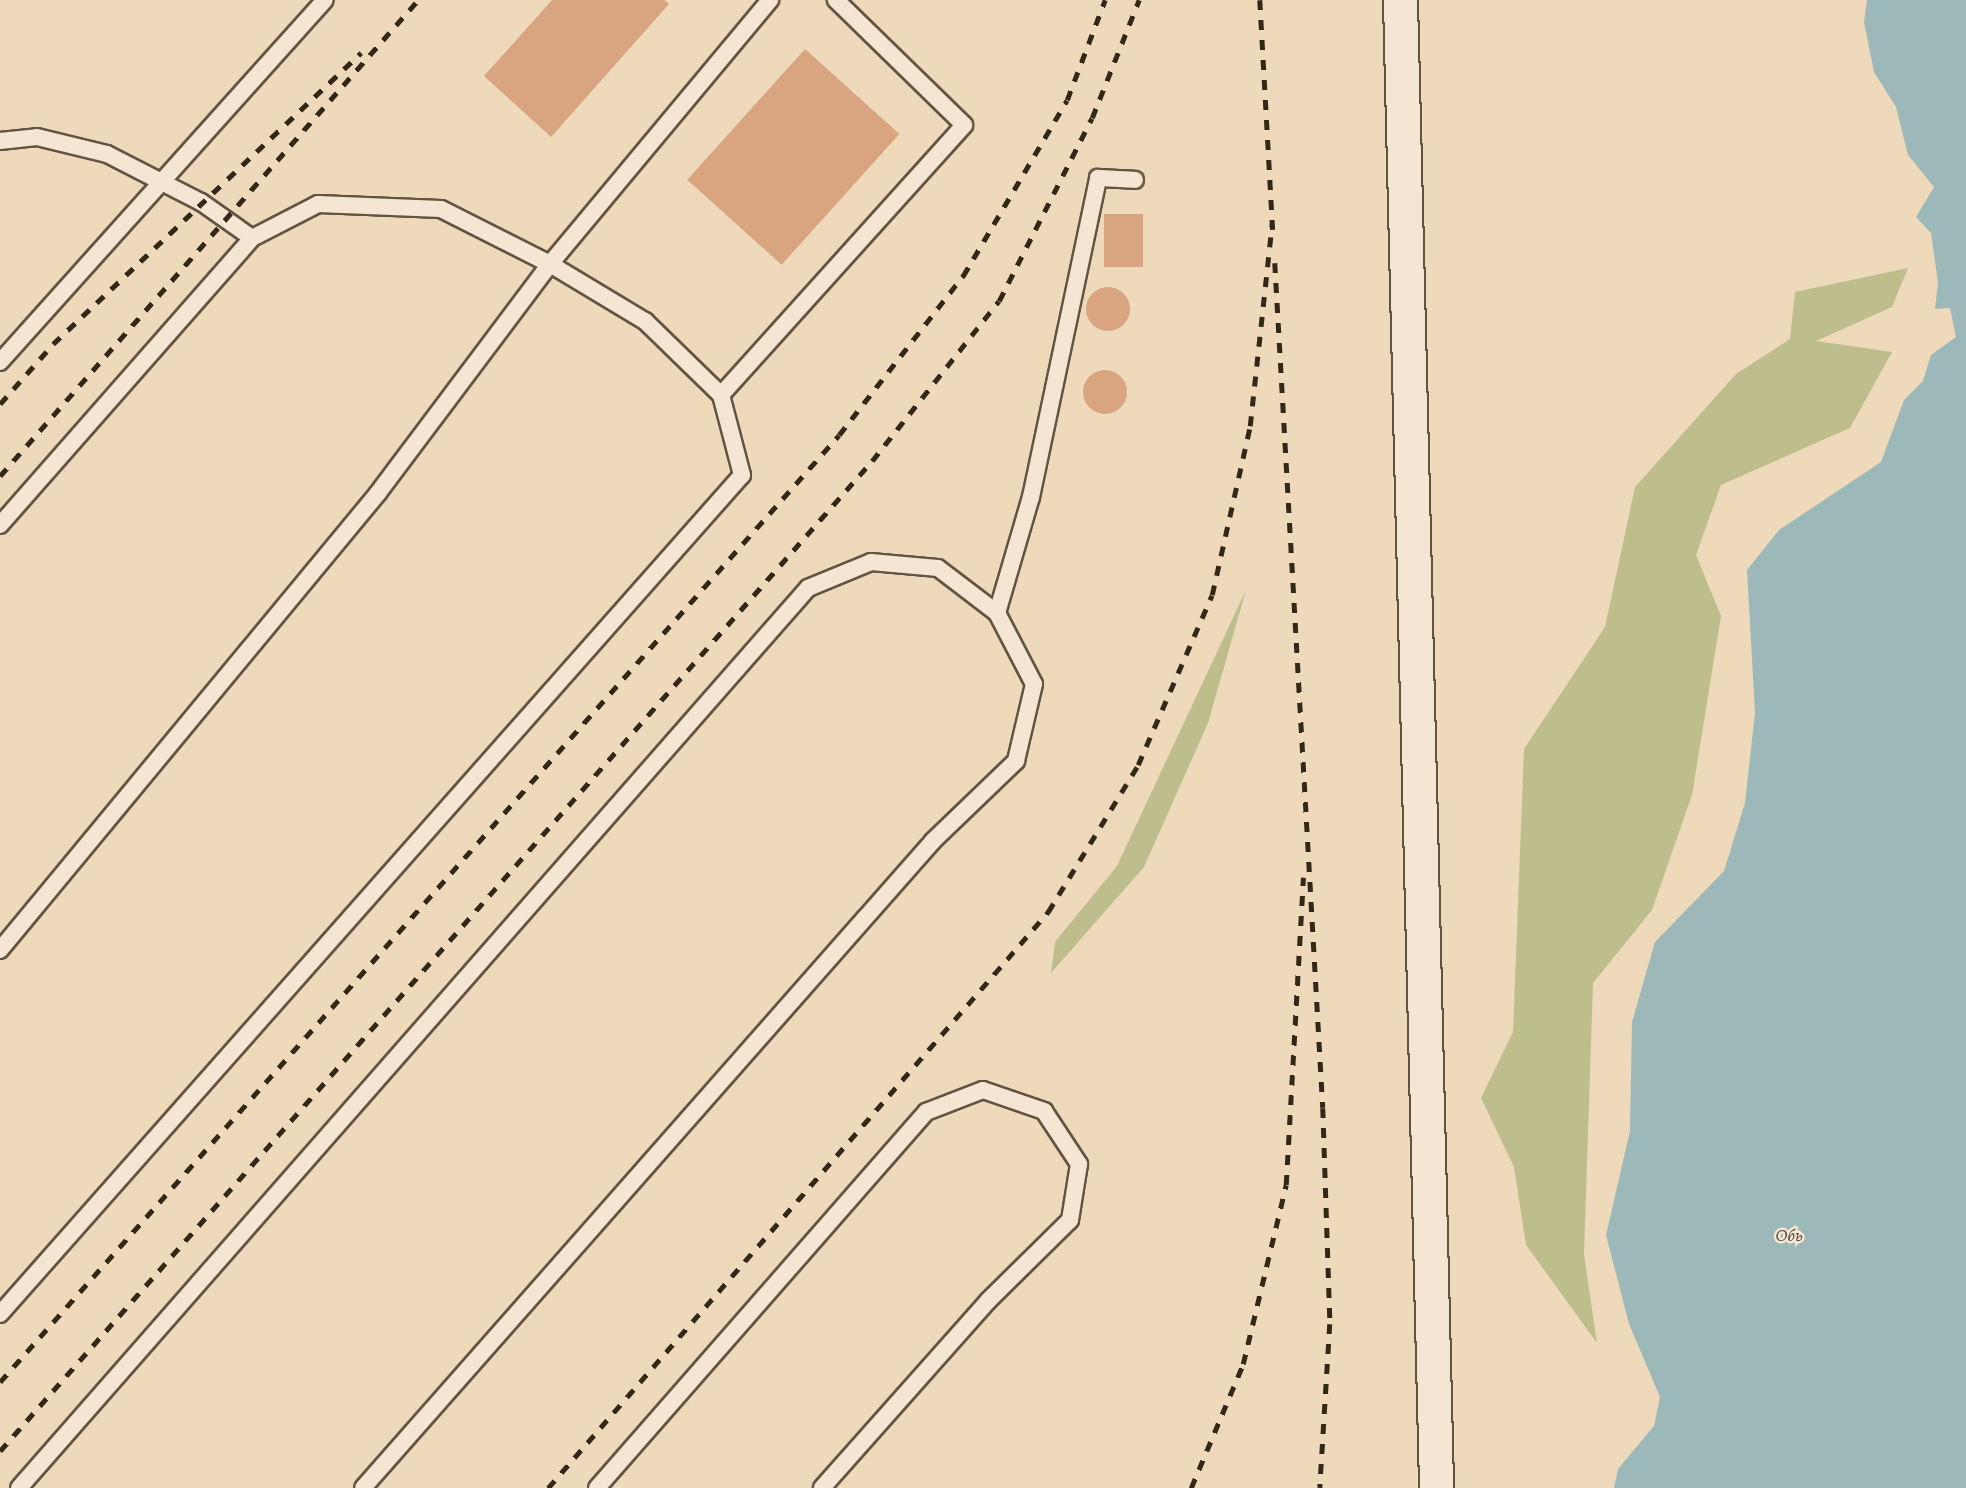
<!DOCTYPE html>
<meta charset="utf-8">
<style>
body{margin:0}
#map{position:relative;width:1966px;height:1488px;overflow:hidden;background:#eed9bb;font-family:Alegreya,serif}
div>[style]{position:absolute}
.green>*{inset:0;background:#bebe8c}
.water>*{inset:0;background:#9cb8b9}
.building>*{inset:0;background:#d8a580;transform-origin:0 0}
.round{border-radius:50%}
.roads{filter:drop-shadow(2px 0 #635441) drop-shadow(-2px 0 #635441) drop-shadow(0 2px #635441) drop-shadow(0 -2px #635441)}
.lane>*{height:16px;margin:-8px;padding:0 8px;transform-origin:8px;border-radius:8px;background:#f4e6d3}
.street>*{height:33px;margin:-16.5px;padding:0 16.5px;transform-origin:16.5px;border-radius:16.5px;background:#f4e6d3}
.rail>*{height:4.5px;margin-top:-2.25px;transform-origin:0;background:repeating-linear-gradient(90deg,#352718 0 10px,transparent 0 20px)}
span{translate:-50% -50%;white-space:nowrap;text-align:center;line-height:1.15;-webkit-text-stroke:5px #f4e6d3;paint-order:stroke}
.water-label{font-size:18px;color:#4f4b40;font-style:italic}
</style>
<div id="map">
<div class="green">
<i style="clip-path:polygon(1908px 268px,1892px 307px,1816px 341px,1892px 352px,1850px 428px,1721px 485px,1696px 555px,1721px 616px,1692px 795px,1652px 910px,1593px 983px,1584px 1254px,1597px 1343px,1526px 1245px,1514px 1167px,1481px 1098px,1513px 1032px,1524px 749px,1605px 627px,1635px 487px,1736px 374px,1790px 339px,1795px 292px)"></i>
<i style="clip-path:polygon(1246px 590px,1208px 723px,1144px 867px,1051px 973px,1055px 942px,1117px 866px)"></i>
</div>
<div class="water">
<i style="clip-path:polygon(1867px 0,1966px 0,1966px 1488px,1614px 1488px,1618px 1469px,1654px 1426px,1660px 1397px,1629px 1324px,1606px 1235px,1630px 1131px,1632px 1022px,1655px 942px,1724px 871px,1745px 803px,1755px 713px,1747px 570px,1779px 530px,1881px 462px,1904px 400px,1923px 381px,1931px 355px,1956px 337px,1950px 308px,1935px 309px,1938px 283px,1931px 233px,1916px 217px,1934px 187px,1908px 155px,1896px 107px,1874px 72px,1864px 22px)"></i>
</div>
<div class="building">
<i style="clip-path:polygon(552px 0,664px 0,669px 4px,551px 137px,484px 76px)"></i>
<i style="left:805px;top:49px;width:127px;height:176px;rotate:42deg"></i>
<i style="left:1104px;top:214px;width:39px;height:53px"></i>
<i class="round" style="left:1086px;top:287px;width:44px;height:44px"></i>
<i class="round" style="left:1083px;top:370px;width:44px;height:44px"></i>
</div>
<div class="roads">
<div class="lane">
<i style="left:0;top:141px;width:37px;rotate:-6deg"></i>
<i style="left:37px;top:137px;width:72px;rotate:13.7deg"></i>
<i style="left:107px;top:154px;width:106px;rotate:27.1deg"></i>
<i style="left:201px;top:202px;width:62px;rotate:35.2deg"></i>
<i style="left:0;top:362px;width:486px;rotate:-48.1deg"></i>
<i style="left:721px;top:395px;width:363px;rotate:-48deg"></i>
<i style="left:964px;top:125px;width:179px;rotate:-135.7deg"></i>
<i style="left:0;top:525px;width:382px;rotate:-48.7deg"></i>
<i style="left:252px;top:238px;width:74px;rotate:-27.3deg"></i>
<i style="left:318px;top:204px;width:123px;rotate:2.3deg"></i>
<i style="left:441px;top:209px;width:122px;rotate:26.8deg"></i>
<i style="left:550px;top:264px;width:111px;rotate:31deg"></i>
<i style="left:645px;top:321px;width:106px;rotate:44.2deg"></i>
<i style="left:721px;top:395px;width:83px;rotate:75.3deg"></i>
<i style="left:742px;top:475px;width:1120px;rotate:131.49deg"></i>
<i style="left:997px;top:613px;width:121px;rotate:-73.7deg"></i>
<i style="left:1031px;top:497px;width:326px;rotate:-78.1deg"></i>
<i style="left:1098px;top:178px;width:37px;rotate:3deg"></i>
<i style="left:0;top:950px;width:593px;rotate:-50.4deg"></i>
<i style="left:378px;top:493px;width:286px;rotate:-53.1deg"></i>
<i style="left:550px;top:264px;width:344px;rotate:-50.2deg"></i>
<i style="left:19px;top:1488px;width:1197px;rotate:-48.76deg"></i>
<i style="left:808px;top:588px;width:68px;rotate:-22.4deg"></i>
<i style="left:871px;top:562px;width:67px;rotate:5.1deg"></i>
<i style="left:938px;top:568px;width:74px;rotate:37.3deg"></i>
<i style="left:997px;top:613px;width:80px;rotate:62.5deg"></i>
<i style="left:1034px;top:684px;width:79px;rotate:103.2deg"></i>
<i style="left:1016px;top:761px;width:115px;rotate:136.1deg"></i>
<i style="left:933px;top:841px;width:862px;rotate:131.38deg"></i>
<i style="left:597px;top:1488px;width:500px;rotate:-48.8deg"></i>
<i style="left:926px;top:1112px;width:61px;rotate:-21.1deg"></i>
<i style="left:983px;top:1090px;width:65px;rotate:19deg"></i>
<i style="left:1044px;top:1111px;width:64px;rotate:56.6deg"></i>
<i style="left:1079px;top:1164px;width:57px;rotate:99.1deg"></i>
<i style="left:1070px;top:1220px;width:115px;rotate:135.4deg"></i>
<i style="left:988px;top:1301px;width:250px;rotate:131.6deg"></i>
</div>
<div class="street">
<i style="left:1400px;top:0;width:1488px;rotate:88.61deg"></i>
</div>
</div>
<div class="rail">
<i style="left:1260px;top:0;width:230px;rotate:86.8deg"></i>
<i style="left:1275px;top:263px;width:846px;rotate:86.75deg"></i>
<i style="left:1323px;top:1108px;width:216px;rotate:88.1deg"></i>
<i style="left:1330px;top:1324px;width:164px;rotate:93.5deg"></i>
<i style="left:0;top:404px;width:80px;rotate:-48.5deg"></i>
<i style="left:53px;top:344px;width:424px;rotate:-43.4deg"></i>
<i style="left:0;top:476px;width:633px;rotate:-48.71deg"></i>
<i style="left:0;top:1382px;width:1265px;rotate:-48.46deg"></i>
<i style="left:839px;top:435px;width:202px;rotate:-52.1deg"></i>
<i style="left:963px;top:276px;width:204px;rotate:-59.4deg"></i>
<i style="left:1067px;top:100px;width:107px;rotate:-69.2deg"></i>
<i style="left:0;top:1451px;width:1319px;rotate:-48.63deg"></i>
<i style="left:872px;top:461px;width:204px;rotate:-51.6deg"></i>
<i style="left:999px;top:301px;width:205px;rotate:-63.1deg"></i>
<i style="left:1092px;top:118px;width:127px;rotate:-68.3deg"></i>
<i style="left:548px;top:1488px;width:763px;rotate:-49.04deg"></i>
<i style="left:1048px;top:912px;width:172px;rotate:-58.5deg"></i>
<i style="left:1138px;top:765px;width:185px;rotate:-66.5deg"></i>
<i style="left:1212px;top:595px;width:173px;rotate:-77.3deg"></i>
<i style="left:1250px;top:426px;width:204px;rotate:-83.8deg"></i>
<i style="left:1191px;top:1488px;width:134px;rotate:-67.2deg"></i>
<i style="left:1243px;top:1364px;width:184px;rotate:-76.5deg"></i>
<i style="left:1286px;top:1185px;width:308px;rotate:-86.8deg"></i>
</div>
<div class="water-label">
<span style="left:1789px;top:1235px">Обь</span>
</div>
</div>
